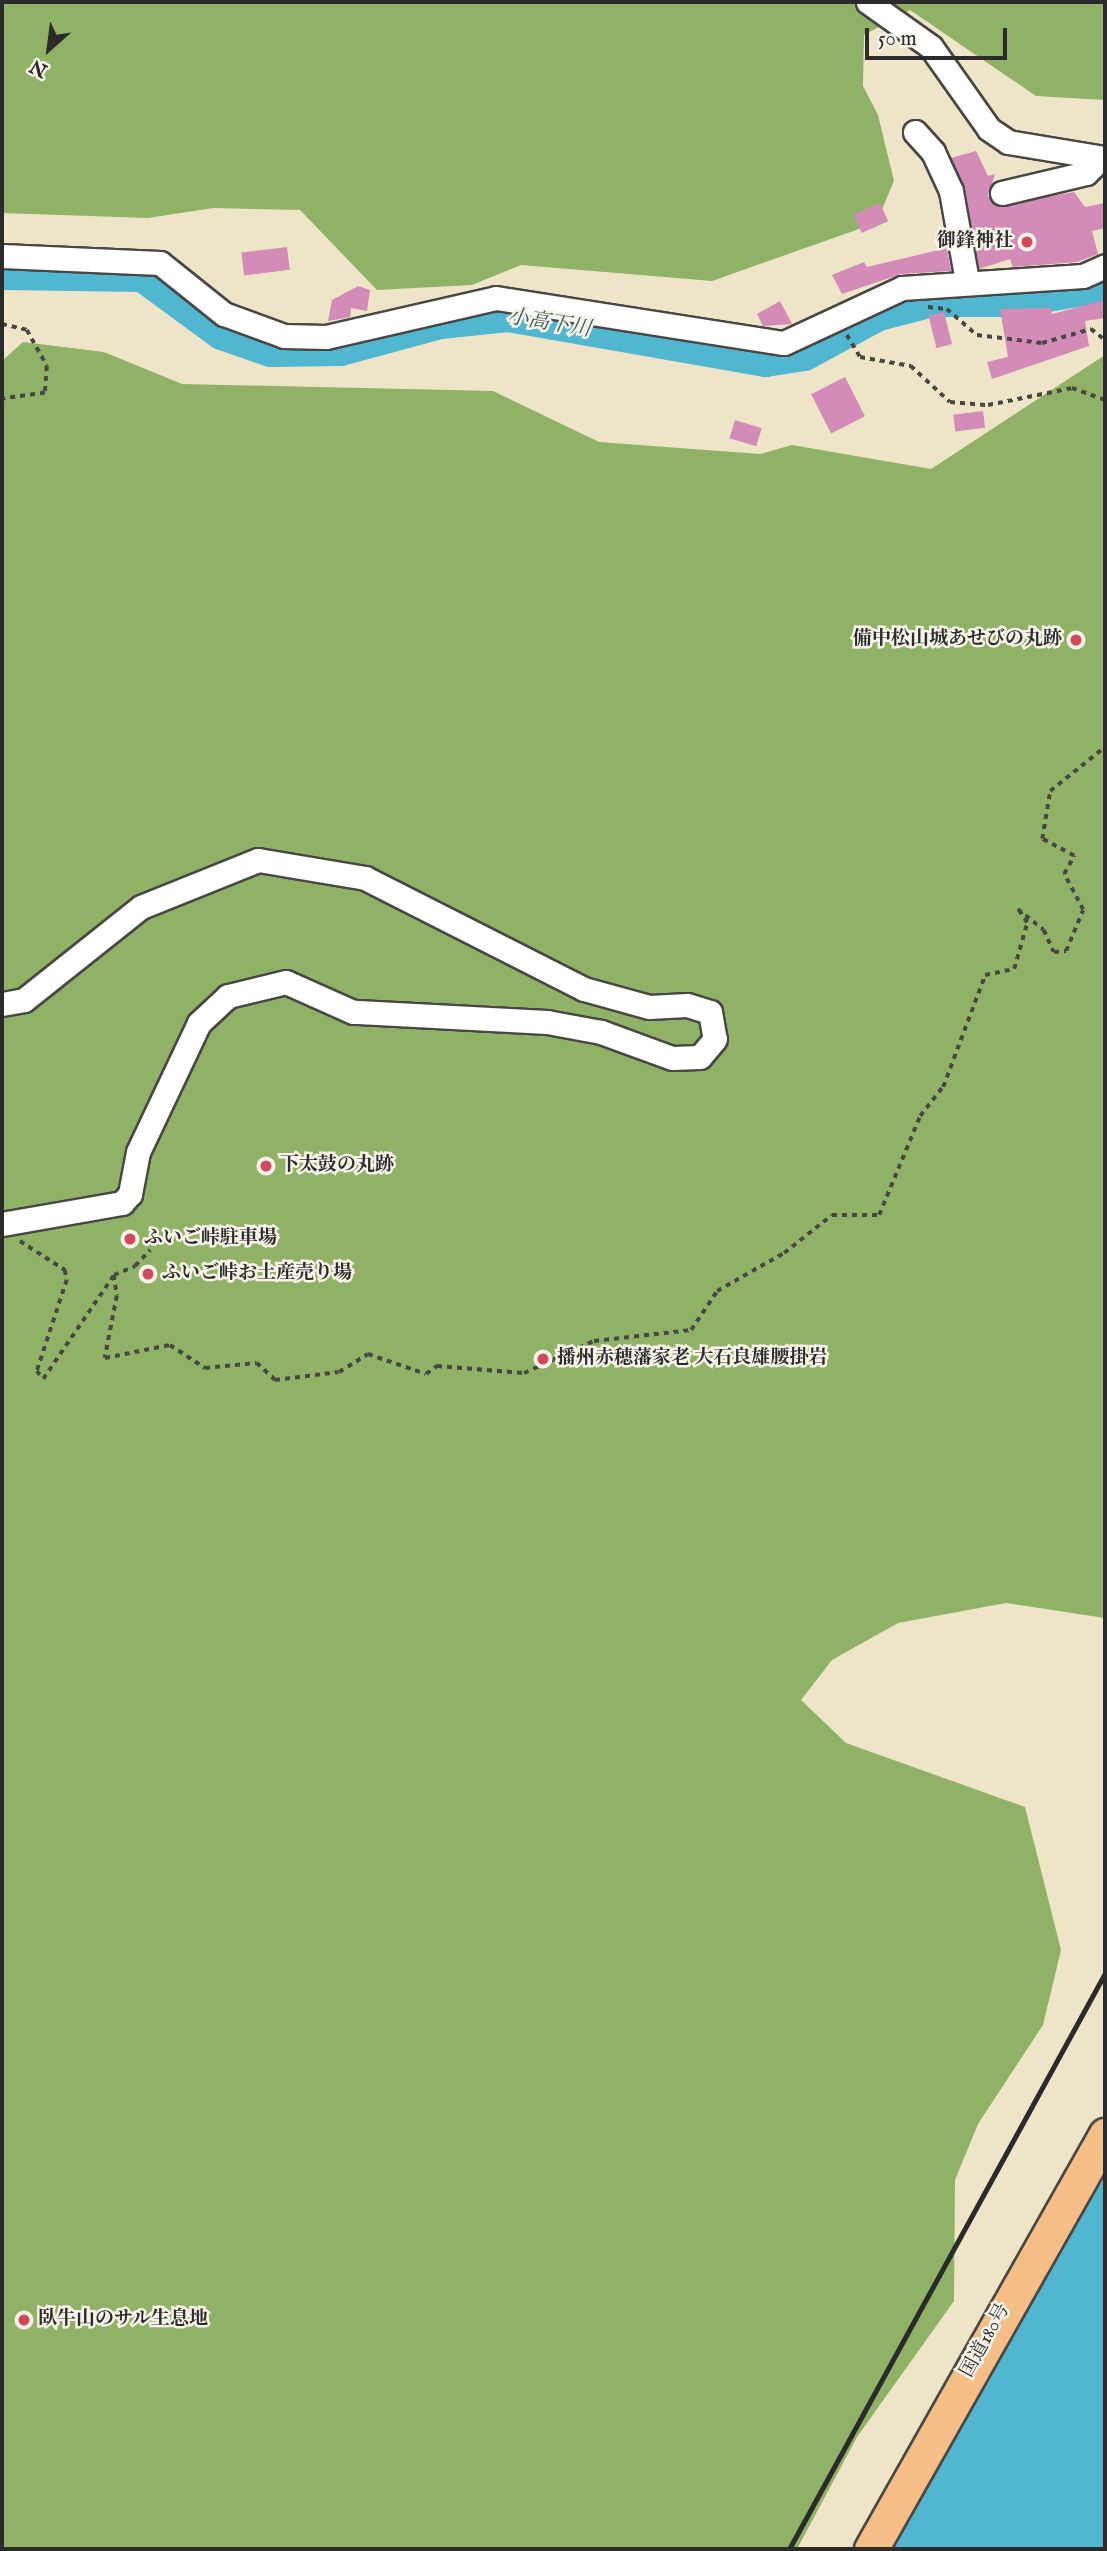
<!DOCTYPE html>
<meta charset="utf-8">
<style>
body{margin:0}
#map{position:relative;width:1107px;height:2551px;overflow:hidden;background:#eee5c8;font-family:"IM FELL English","Noto Serif JP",serif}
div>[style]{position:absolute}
.forest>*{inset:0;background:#90b267}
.water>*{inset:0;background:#51b6cf}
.river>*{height:33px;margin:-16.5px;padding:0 16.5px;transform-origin:16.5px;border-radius:16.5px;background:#51b6cf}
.building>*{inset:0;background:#d38bb7;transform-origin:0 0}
.path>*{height:3.5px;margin-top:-1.75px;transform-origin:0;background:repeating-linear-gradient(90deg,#484743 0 5px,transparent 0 10px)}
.roads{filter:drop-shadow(2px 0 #484743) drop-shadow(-2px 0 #484743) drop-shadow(0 2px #484743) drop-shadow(0 -2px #484743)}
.minor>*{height:23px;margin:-11.5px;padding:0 11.5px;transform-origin:11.5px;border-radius:11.5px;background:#fff}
.highway>*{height:33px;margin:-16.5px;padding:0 16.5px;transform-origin:16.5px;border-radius:16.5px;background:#f6be87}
.rail>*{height:5px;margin:-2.5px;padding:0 2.5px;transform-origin:2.5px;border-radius:2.5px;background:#2b2b2b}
.dots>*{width:19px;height:19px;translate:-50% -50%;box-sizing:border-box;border:4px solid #f7f3e8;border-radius:50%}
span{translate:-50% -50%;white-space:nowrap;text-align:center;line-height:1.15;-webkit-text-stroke:5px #f7f3e8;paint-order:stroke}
.poi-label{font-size:19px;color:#2b2b2b;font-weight:700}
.right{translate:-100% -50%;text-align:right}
.left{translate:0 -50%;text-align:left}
.street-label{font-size:19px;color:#2b2b2b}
.water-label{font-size:21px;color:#385c64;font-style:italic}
.frame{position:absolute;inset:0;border:4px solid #2b2b2b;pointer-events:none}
.north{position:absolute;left:14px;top:14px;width:70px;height:70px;-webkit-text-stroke:5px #f7f3e8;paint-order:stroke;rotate:208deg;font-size:19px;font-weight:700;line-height:28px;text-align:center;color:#2b2b2b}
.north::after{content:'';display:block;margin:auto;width:24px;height:32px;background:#2b2b2b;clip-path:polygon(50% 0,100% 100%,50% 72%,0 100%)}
.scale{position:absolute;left:865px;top:28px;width:142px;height:32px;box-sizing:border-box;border:4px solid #2b2b2b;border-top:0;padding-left:9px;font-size:21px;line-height:24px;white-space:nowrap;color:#2b2b2b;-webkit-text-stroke:5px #f7f3e8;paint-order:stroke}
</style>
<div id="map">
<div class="forest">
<i style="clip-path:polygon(2px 2px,1105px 2px,1105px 100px,1036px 96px,910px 10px,864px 35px,863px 86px,878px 115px,894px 181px,876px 223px,712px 281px,521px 265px,472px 285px,377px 290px,300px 210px,213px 208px,148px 218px,2px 213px)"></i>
<i style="clip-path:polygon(23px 342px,104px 352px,182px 384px,493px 391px,599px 442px,760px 454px,792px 445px,931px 469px,1105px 355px,1105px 1618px,1006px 1603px,898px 1623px,832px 1660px,801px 1700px,846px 1743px,1025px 1807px,1061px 1950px,1043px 2025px,978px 2124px,955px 2180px,954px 2301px,857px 2437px,797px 2549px,2px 2549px,2px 361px)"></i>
</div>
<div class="water">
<i style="clip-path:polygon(1105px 2176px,1105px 2549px,893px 2549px,1015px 2323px)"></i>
</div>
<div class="river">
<i style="left:2px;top:273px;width:140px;rotate:0.8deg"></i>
<i style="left:142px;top:275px;width:98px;rotate:36.3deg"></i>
<i style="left:221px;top:333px;width:52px;rotate:19.1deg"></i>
<i style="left:270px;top:350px;width:70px;rotate:-0.8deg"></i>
<i style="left:340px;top:349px;width:104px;rotate:-15.1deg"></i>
<i style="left:440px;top:322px;width:67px;rotate:-6deg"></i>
<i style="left:507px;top:315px;width:262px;rotate:9.9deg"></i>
<i style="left:765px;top:360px;width:39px;rotate:-9deg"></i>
<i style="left:804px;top:354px;width:84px;rotate:-28.4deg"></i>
<i style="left:878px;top:314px;width:56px;rotate:-14.5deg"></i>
<i style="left:932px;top:300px;width:87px"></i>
<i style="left:1019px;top:300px;width:87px;rotate:-9.9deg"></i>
</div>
<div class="building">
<i style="clip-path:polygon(976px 151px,988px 176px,995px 174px,988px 196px,997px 206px,1074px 192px,1085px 207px,1105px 203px,1105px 228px,1092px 231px,1098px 254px,1077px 262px,1013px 267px,1010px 259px,979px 269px,965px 189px,951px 158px)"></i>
<i style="left:880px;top:203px;width:20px;height:29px;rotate:66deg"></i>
<i style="left:287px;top:247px;width:23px;height:46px;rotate:83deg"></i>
<i style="clip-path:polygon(947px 248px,951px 271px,901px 274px,842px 294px,832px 275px,864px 262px,867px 267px)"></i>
<i style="clip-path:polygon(358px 286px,370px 290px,367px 311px,351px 308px,350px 317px,328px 321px,332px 300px)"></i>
<i style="clip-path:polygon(1105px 300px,1105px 318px,1085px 321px,1089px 346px,992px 379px,987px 362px,1008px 357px,1000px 309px,1051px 308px,1052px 314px)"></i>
<i style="clip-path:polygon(780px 301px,792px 324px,763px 326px,757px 314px)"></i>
<i style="left:944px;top:312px;width:33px;height:16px;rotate:76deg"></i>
<i style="left:845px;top:377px;width:44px;height:38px;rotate:63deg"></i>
<i style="left:983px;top:411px;width:17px;height:30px;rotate:83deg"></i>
<i style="left:735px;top:420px;width:28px;height:19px;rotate:17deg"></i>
</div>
<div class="path">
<i style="left:928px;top:307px;width:19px;rotate:6deg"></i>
<i style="left:947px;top:309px;width:40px;rotate:41deg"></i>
<i style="left:977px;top:335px;width:65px;rotate:7deg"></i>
<i style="left:1042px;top:343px;width:51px;rotate:-15.9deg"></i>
<i style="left:1091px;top:329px;width:18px;rotate:38deg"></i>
<i style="left:2px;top:324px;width:26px;rotate:13deg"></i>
<i style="left:27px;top:330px;width:41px;rotate:60.9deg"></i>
<i style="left:47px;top:366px;width:27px;rotate:94deg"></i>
<i style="left:45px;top:393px;width:43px;rotate:172.1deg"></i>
<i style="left:847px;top:335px;width:26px;rotate:59deg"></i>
<i style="left:860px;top:357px;width:52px;rotate:10deg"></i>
<i style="left:911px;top:366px;width:53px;rotate:42.7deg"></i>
<i style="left:950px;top:402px;width:38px;rotate:5deg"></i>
<i style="left:988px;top:405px;width:86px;rotate:-11.4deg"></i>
<i style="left:1072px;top:388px;width:35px;rotate:20deg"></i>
<i style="left:20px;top:1241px;width:54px;rotate:32.8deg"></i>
<i style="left:65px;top:1270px;width:10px;rotate:79deg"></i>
<i style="left:67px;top:1280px;width:96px;rotate:108.2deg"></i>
<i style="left:37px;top:1371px;width:10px;rotate:53deg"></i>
<i style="left:43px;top:1379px;width:126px;rotate:-55.7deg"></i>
<i style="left:114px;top:1275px;width:23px;rotate:-23deg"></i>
<i style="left:135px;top:1266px;width:22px;rotate:-47deg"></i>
<i style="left:114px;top:1275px;width:21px;rotate:82deg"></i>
<i style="left:117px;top:1296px;width:63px;rotate:101deg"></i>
<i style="left:105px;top:1358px;width:66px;rotate:-11.3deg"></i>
<i style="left:170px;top:1345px;width:42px;rotate:33.3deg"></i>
<i style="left:205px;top:1368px;width:52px;rotate:-5.5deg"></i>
<i style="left:257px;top:1363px;width:25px;rotate:43deg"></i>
<i style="left:275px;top:1380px;width:64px;rotate:-7.1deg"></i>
<i style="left:339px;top:1372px;width:34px;rotate:-32deg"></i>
<i style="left:368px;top:1354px;width:61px;rotate:19deg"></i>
<i style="left:426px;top:1374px;width:14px;rotate:-36deg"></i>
<i style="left:437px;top:1366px;width:87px;rotate:4.6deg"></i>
<i style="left:524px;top:1373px;width:77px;rotate:-24.6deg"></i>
<i style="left:594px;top:1341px;width:98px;rotate:-6.5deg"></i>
<i style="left:691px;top:1330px;width:47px;rotate:-56.3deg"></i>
<i style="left:717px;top:1291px;width:77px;rotate:-29.6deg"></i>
<i style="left:784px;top:1253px;width:61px;rotate:-38.4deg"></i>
<i style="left:832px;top:1215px;width:47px"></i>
<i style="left:879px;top:1215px;width:107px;rotate:-67.5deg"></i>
<i style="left:920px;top:1116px;width:37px;rotate:-52deg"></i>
<i style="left:943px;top:1087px;width:120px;rotate:-69.4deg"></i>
<i style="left:985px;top:975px;width:30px;rotate:-12deg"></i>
<i style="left:1014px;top:969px;width:48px;rotate:-74.2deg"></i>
<i style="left:1027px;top:923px;width:17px;rotate:-123deg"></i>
<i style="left:1018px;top:909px;width:33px;rotate:39deg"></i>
<i style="left:1044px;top:930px;width:24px;rotate:66deg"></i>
<i style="left:1054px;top:952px;width:12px;rotate:-5deg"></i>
<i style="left:1066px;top:951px;width:44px;rotate:-67.5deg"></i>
<i style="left:1083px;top:910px;width:41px;rotate:-117.8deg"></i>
<i style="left:1064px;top:874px;width:21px;rotate:-61deg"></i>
<i style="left:1074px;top:856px;width:36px;rotate:-152deg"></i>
<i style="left:1042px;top:839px;width:49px;rotate:-80.5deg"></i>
<i style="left:1050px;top:791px;width:70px;rotate:-38.7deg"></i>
</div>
<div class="roads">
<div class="minor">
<i style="left:868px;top:2px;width:77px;rotate:35.5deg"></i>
<i style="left:931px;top:47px;width:100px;rotate:54.7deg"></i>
<i style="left:989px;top:129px;width:23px;rotate:34deg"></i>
<i style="left:1008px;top:142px;width:98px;rotate:9.4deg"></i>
<i style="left:915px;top:132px;width:27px;rotate:48deg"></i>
<i style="left:933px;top:152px;width:43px;rotate:65.2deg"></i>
<i style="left:951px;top:191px;width:91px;rotate:79.9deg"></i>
<i style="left:1002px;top:193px;width:86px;rotate:-13.4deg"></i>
<i style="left:1086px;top:173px;width:21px;rotate:-45deg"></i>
<i style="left:2px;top:256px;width:158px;rotate:2.5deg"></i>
<i style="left:160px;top:263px;width:82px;rotate:38.6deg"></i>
<i style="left:224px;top:314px;width:64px;rotate:20.1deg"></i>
<i style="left:284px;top:336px;width:42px;rotate:1.4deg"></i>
<i style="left:326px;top:337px;width:174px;rotate:-12.9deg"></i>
<i style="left:496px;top:298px;width:291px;rotate:8.9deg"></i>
<i style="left:784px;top:343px;width:130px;rotate:-25deg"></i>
<i style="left:902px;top:288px;width:181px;rotate:-3.8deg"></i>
<i style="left:1083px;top:276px;width:24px;rotate:-24deg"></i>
<i style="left:2px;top:1004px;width:22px;rotate:-10deg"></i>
<i style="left:24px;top:1000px;width:149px;rotate:-38.5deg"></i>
<i style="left:141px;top:907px;width:126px;rotate:-21.9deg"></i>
<i style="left:258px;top:860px;width:109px;rotate:9.5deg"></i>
<i style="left:365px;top:878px;width:246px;rotate:26.9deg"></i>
<i style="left:584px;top:989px;width:67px;rotate:15.5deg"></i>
<i style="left:649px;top:1007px;width:38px;rotate:-3deg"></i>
<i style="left:687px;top:1005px;width:24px;rotate:17deg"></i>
<i style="left:710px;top:1012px;width:27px;rotate:80deg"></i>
<i style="left:715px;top:1039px;width:23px;rotate:130deg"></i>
<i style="left:700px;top:1057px;width:28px;rotate:178deg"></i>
<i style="left:672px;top:1058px;width:76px;rotate:-159.9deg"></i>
<i style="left:601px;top:1032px;width:55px;rotate:-169.5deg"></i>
<i style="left:547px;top:1022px;width:194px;rotate:-177deg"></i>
<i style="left:353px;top:1012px;width:73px;rotate:-155.9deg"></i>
<i style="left:286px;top:982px;width:60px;rotate:166.4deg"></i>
<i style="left:228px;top:996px;width:40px;rotate:137deg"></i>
<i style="left:199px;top:1023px;width:143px;rotate:115.3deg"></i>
<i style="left:138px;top:1152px;width:43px;rotate:100.8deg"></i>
<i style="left:130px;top:1194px;width:12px;rotate:132deg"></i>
<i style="left:122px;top:1203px;width:122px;rotate:170.1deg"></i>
</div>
<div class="highway">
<i style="left:871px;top:2549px;width:476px;rotate:-60.5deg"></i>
</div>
</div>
<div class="rail">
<i style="left:789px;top:2549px;width:657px;rotate:-61.25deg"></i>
</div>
<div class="dots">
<i style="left:1027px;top:242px;background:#d1495b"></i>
<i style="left:1076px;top:640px;background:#d1495b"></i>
<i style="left:266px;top:1166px;background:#d1495b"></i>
<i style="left:130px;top:1239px;background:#d1495b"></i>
<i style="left:148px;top:1274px;background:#d1495b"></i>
<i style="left:543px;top:1359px;background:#d1495b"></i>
<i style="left:24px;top:2320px;background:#d1495b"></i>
</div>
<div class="poi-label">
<span class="right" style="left:1013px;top:242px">御鋒神社</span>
<span class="right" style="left:1062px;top:640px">備中松山城あせびの丸跡</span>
<span class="left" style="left:280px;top:1166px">下太鼓の丸跡</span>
<span class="left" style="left:144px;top:1239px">ふいご峠駐車場</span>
<span class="left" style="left:162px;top:1274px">ふいご峠お土産売り場</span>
<span class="left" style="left:557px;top:1359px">播州赤穂藩家老 大石良雄腰掛岩</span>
<span class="left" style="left:38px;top:2320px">臥牛山のサル生息地</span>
</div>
<div class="street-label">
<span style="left:986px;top:2341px;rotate:-61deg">国道180号</span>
</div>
<div class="water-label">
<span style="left:549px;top:324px;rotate:9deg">小高下川</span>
</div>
<div class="frame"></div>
<div class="north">N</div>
<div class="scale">50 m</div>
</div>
